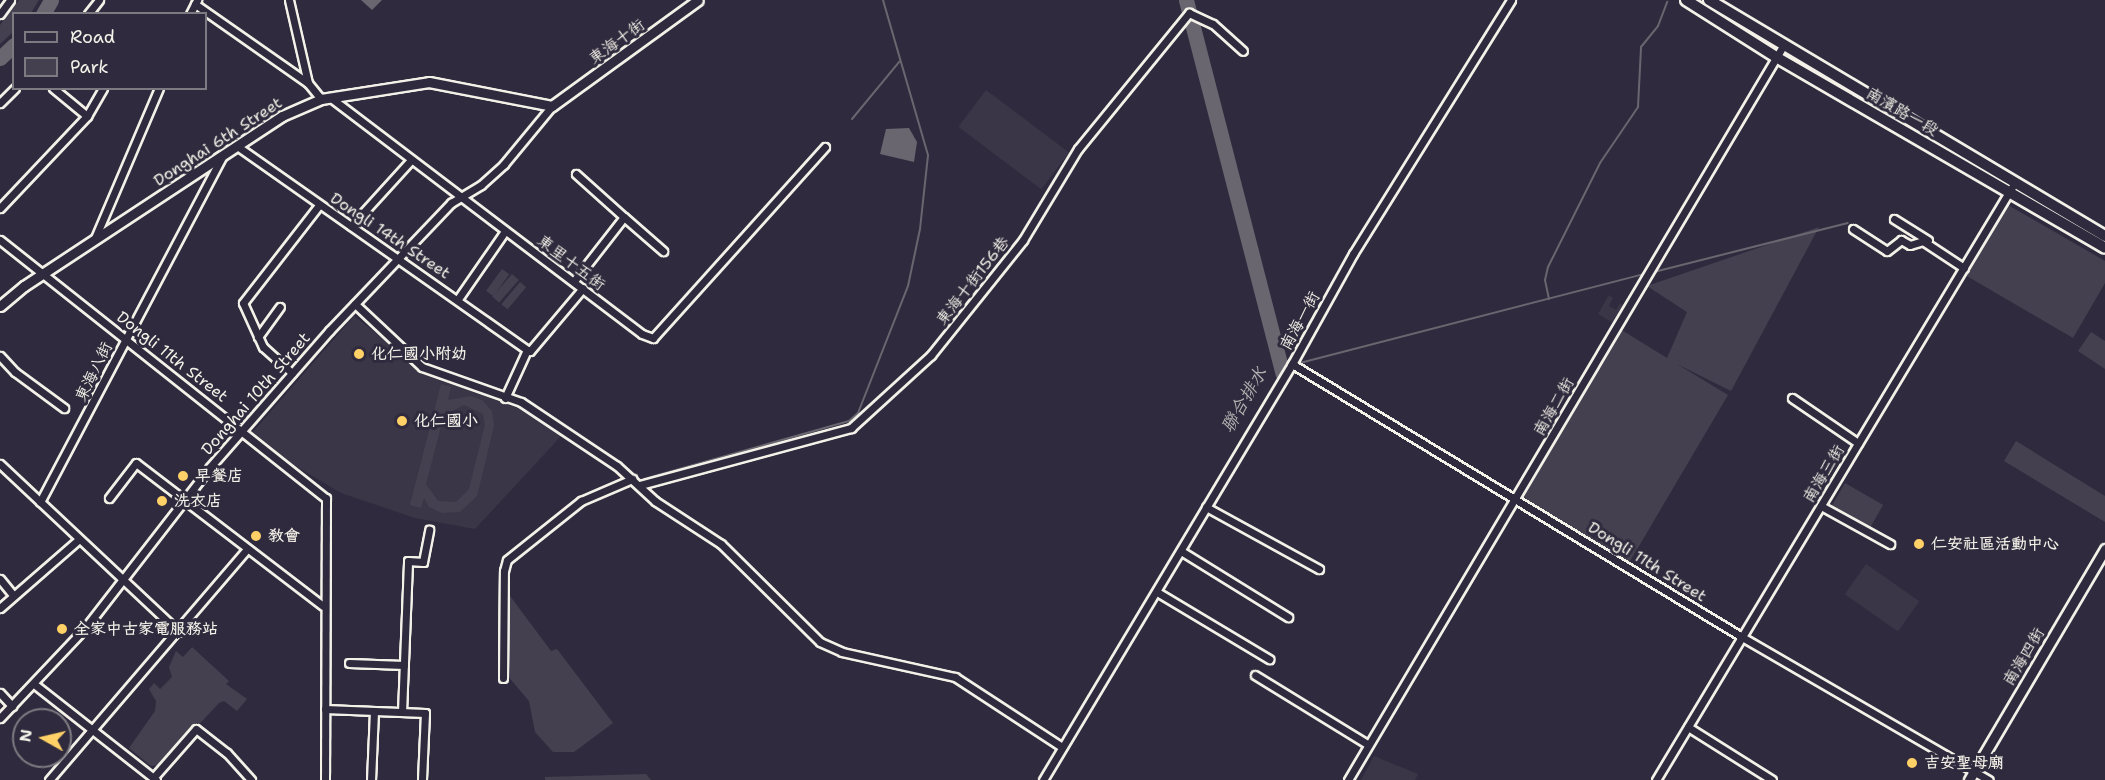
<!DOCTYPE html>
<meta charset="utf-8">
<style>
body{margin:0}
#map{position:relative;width:2105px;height:780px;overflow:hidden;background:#2f2a3d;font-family:"Shantell Sans","LXGW WenKai TC",sans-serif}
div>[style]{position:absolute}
.built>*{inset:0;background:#3b3647;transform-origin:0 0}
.green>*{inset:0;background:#454050;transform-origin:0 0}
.water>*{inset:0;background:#6a6670}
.stream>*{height:2px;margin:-1px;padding:0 1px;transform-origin:1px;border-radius:1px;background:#6a6670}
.river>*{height:15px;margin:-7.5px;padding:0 7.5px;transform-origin:7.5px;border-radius:7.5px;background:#6a6670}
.roads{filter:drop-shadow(2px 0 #f4f1e8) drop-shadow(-2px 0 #f4f1e8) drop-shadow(0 2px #f4f1e8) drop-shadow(0 -2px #f4f1e8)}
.minor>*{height:7px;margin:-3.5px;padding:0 3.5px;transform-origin:3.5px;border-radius:3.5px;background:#2f2a3d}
.tertiary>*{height:9px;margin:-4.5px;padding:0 4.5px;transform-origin:4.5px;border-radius:4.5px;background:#2f2a3d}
.secondary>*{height:10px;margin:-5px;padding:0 5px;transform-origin:5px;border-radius:5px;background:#2f2a3d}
.dots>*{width:16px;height:16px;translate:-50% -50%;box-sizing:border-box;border:3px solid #2f2a3d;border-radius:50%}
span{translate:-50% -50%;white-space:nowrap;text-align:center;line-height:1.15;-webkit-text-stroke:6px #2f2a3d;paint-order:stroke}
.street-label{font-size:16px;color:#f4f1e8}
.poi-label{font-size:16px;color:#f4f1e8;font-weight:700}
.left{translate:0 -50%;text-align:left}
.water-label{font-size:18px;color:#b6b2b2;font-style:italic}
.legend{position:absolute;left:12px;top:12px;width:195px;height:78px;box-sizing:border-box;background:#2f2a3d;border:2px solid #7e7a81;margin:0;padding:8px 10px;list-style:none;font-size:18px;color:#f4f1e8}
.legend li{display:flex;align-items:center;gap:12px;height:30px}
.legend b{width:30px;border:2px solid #7e7a81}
.north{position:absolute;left:12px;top:708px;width:60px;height:60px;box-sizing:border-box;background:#2f2a3d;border:2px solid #7e7a81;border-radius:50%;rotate:278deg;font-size:16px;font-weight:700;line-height:24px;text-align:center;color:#f4f1e8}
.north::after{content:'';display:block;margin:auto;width:21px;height:27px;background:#ffd166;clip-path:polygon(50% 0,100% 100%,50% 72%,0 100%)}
</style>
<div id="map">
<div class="built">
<i style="left:986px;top:90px;width:104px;height:46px;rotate:37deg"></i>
<i style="clip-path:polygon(1609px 295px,1613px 298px,1609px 306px,1616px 310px,1620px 303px,1625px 306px,1615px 324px,1598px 314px)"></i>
<i style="clip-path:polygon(354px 316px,432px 377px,520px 409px,564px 433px,475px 529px,415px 518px,341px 493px,294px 465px,253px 432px)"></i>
<i style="left:1866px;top:564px;width:65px;height:37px;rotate:35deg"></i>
<i style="clip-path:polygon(1374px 756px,1418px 774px,1415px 780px,1361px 780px)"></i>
</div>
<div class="green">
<i style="clip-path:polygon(19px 0,39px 0,31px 13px,14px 14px,13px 32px,0 44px,0 25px)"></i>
<i style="clip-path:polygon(2008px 205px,2105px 261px,2105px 283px,2073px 338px,1965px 275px)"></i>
<i style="clip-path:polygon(1819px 227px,1731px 391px,1677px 364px,1728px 395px,1629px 563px,1520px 504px,1620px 329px,1667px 358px,1687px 312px,1647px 286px)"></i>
<i style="left:502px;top:269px;width:9px;height:27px;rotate:36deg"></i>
<i style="left:512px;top:274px;width:9px;height:30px;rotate:41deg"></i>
<i style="left:520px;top:282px;width:8px;height:29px;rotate:40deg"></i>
<i style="clip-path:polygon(2091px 332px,2105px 341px,2105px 369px,2078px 351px)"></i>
<i style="clip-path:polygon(evenodd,441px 384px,451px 387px,448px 400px,472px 396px,482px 400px,492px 411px,494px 426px,477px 496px,460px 512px,442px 513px,429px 507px,424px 498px,421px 508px,410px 505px,441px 384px,464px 405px,483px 414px,485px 425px,469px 489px,456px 502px,438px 501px,426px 484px,444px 415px,464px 405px)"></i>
<i style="clip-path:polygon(2016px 441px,2105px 496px,2105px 522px,2004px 461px)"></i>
<i style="left:1845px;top:483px;width:44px;height:30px;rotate:30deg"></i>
<i style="clip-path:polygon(507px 592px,551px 651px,557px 649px,613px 723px,574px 752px,553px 752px,535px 732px,529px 701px,506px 674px)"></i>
<i style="clip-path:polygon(192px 647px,229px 681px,226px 684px,247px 699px,237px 711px,224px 701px,219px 703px,161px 765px,151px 766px,129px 748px,155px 711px,156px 701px,149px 689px,154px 683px,160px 689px,172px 677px,169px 667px,176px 651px,183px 657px)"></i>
<i style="clip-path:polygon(646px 774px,651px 780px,545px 780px,545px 777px)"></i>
</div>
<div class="water">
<i style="clip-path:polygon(361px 0,382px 0,372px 10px)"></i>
<i style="clip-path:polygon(909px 128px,917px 142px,914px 162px,880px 154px,886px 129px)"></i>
</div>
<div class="stream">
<i style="left:852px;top:119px;width:75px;rotate:-50.4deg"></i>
<i style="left:1650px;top:273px;width:204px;rotate:-14.2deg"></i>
<i style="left:1549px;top:299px;width:19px;rotate:-102deg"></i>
<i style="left:1545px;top:280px;width:13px;rotate:-77deg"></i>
<i style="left:1548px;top:267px;width:116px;rotate:-63.4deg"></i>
<i style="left:1600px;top:163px;width:68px;rotate:-55.8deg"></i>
<i style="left:1638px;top:107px;width:60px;rotate:-87.1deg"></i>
<i style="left:1641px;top:47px;width:27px;rotate:-51deg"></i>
<i style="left:1658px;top:26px;width:26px;rotate:-69deg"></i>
<i style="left:1296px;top:364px;width:359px;rotate:-14.5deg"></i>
<i style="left:644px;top:479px;width:213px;rotate:-15.8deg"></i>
<i style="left:849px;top:421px;width:12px;rotate:-42deg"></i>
<i style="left:858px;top:413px;width:136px;rotate:-68.5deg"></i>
<i style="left:908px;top:286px;width:58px;rotate:-78.1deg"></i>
<i style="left:920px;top:229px;width:74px;rotate:-83.8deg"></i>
<i style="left:928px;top:155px;width:161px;rotate:-106.2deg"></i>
<i style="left:1187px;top:533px;width:129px;rotate:-59.3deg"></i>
</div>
<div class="river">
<i style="left:1186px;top:0;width:386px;rotate:75.5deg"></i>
<i style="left:43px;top:14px;width:16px;rotate:-60deg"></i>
<i style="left:0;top:58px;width:19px;rotate:-43deg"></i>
</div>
<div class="roads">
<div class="minor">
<i style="left:289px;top:0;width:85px;rotate:77.1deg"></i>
<i style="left:195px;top:4px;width:138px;rotate:35deg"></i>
<i style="left:308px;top:83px;width:21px;rotate:51deg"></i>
<i style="left:0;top:14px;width:17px;rotate:-54deg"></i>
<i style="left:88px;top:14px;width:18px;rotate:-52deg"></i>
<i style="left:190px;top:14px;width:16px;rotate:-63deg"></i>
<i style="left:53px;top:88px;width:44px;rotate:39.5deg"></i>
<i style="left:331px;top:98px;width:390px;rotate:37.2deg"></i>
<i style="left:642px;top:334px;width:12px;rotate:20deg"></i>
<i style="left:653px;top:338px;width:257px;rotate:-48deg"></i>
<i style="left:0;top:103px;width:21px;rotate:-45deg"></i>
<i style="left:237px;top:146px;width:355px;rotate:35.1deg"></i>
<i style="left:576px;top:174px;width:64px;rotate:41.9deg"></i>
<i style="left:0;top:208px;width:127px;rotate:-46.6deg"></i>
<i style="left:87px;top:116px;width:32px;rotate:-60deg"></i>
<i style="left:1894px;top:219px;width:40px;rotate:32deg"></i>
<i style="left:351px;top:226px;width:89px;rotate:-47.7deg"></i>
<i style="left:1853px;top:229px;width:40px;rotate:32.9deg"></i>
<i style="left:1887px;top:251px;width:18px;rotate:-38deg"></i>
<i style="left:1901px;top:240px;width:10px;rotate:29deg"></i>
<i style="left:1910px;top:245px;width:14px;rotate:-17deg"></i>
<i style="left:1923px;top:241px;width:49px;rotate:33.4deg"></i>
<i style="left:95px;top:238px;width:163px;rotate:-66.9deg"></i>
<i style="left:0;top:240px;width:416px;rotate:38.4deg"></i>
<i style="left:326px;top:498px;width:282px;rotate:90.2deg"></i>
<i style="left:574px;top:281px;width:81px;rotate:-52deg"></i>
<i style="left:624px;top:217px;width:52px;rotate:41.1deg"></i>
<i style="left:458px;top:299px;width:83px;rotate:-55.3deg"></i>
<i style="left:355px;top:304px;width:92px;rotate:43.2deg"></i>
<i style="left:422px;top:367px;width:105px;rotate:19.5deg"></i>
<i style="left:521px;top:402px;width:115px;rotate:33.7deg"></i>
<i style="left:617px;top:466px;width:52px;rotate:42.6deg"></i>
<i style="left:655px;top:501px;width:79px;rotate:33.1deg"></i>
<i style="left:721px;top:544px;width:139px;rotate:44.7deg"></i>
<i style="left:820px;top:642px;width:24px;rotate:24deg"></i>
<i style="left:842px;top:652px;width:116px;rotate:12.5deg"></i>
<i style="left:955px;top:677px;width:128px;rotate:33.2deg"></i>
<i style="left:258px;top:337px;width:37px;rotate:-54deg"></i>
<i style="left:527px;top:350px;width:3px;rotate:18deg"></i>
<i style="left:530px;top:351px;width:82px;rotate:-49.9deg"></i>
<i style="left:0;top:356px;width:22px;rotate:47deg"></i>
<i style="left:15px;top:372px;width:61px;rotate:36.3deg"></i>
<i style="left:1292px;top:364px;width:526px;rotate:31.24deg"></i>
<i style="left:1742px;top:637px;width:285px;rotate:30.1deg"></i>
<i style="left:292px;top:373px;width:39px;rotate:-138deg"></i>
<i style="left:263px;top:347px;width:48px;rotate:-114.4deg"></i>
<i style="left:243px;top:303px;width:124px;rotate:-52.2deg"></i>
<i style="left:505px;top:398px;width:53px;rotate:-65.4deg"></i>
<i style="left:1792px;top:398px;width:80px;rotate:34.3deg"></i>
<i style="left:0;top:464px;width:245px;rotate:43.2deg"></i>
<i style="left:640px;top:485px;width:219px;rotate:-15.1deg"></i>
<i style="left:851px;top:428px;width:108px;rotate:-42.4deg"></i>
<i style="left:931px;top:355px;width:147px;rotate:-51.3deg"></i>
<i style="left:1023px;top:240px;width:106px;rotate:-58.9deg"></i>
<i style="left:1078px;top:149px;width:176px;rotate:-50.8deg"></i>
<i style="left:1189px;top:13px;width:26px;rotate:25deg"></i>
<i style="left:1213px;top:24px;width:40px;rotate:42deg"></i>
<i style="left:109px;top:498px;width:44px;rotate:-52.4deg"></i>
<i style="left:136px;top:463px;width:235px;rotate:37.4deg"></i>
<i style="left:40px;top:502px;width:390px;rotate:-62.2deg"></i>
<i style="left:1821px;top:506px;width:79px;rotate:28.8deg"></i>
<i style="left:1206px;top:507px;width:129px;rotate:28.8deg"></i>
<i style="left:1181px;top:551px;width:126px;rotate:31.7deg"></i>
<i style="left:0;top:579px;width:21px;rotate:51deg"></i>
<i style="left:1157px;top:592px;width:131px;rotate:30.9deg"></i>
<i style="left:0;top:608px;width:103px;rotate:-41.1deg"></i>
<i style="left:349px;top:663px;width:55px;rotate:2.1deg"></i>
<i style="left:1255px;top:675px;width:132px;rotate:31.6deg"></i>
<i style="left:503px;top:678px;width:107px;rotate:-89.5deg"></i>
<i style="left:504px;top:571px;width:11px;rotate:-75deg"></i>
<i style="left:507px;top:560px;width:95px;rotate:-38.6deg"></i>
<i style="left:581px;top:501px;width:56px;rotate:-23.3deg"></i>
<i style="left:34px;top:684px;width:155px;rotate:38.2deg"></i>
<i style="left:0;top:693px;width:18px;rotate:47deg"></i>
<i style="left:325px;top:709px;width:100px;rotate:2.3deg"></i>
<i style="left:425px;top:713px;width:67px;rotate:92.6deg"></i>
<i style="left:402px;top:712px;width:151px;rotate:-87.7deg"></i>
<i style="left:408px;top:561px;width:15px;rotate:4deg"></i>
<i style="left:423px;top:562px;width:33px;rotate:-79deg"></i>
<i style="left:0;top:718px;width:125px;rotate:-46.6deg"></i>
<i style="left:86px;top:627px;width:202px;rotate:-52.2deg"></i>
<i style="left:210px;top:467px;width:181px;rotate:-48.8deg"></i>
<i style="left:329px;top:331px;width:177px;rotate:-46.4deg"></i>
<i style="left:451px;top:203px;width:35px;rotate:-31deg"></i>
<i style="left:481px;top:185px;width:31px;rotate:-42deg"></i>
<i style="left:504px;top:164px;width:75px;rotate:-50.4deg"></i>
<i style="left:1688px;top:727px;width:99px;rotate:32.2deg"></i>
<i style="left:153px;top:778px;width:65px;rotate:-48.7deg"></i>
<i style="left:196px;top:729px;width:39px;rotate:38deg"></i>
<i style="left:227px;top:753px;width:36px;rotate:48deg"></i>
<i style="left:49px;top:780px;width:304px;rotate:-49.4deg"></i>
<i style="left:371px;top:780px;width:69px;rotate:-87.5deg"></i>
<i style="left:1043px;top:780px;width:485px;rotate:-59.1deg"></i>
<i style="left:1292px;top:364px;width:126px;rotate:-61deg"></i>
<i style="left:1353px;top:254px;width:299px;rotate:-58.1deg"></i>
<i style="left:1348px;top:780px;width:853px;rotate:-59.35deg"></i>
<i style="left:1656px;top:780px;width:697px;rotate:-59.02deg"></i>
</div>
<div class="tertiary">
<i style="left:0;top:306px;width:31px;rotate:-40deg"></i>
<i style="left:24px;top:286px;width:309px;rotate:-33.4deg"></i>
<i style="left:282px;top:116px;width:43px;rotate:-23.6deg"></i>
<i style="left:321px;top:99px;width:109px;rotate:-8.9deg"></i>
<i style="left:429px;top:82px;width:125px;rotate:11deg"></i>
<i style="left:552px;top:106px;width:180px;rotate:-36deg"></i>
<i style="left:1969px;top:780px;width:268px;rotate:-59.5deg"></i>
</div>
<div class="secondary">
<i style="left:1686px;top:0;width:107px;rotate:32.3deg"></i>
<i style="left:1776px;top:57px;width:380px;rotate:30.1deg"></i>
<i style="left:1709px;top:0;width:461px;rotate:30.8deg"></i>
</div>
</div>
<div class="dots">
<i style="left:359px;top:354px;background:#ffd166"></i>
<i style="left:402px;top:421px;background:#ffd166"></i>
<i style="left:183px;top:476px;background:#ffd166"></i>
<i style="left:162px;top:501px;background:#ffd166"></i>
<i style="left:256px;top:536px;background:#ffd166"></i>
<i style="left:1919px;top:544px;background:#ffd166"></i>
<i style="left:62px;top:629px;background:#ffd166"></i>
<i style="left:1912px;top:763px;background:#ffd166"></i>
</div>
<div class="street-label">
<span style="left:617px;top:42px;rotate:-36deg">東海十街</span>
<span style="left:1902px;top:112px;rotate:30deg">南濱路一段</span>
<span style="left:218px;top:142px;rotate:-33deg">Donghai 6th Street</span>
<span style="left:390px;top:236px;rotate:34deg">Dongli 14th Street</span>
<span style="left:571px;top:263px;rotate:37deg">東里十五街</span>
<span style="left:973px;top:281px;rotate:-52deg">東海十街156巷</span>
<span style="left:1300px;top:321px;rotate:-61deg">南海一街</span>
<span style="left:172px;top:357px;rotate:38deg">Dongli 11th Street</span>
<span style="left:94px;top:372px;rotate:-64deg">東海八街</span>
<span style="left:256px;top:394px;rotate:-49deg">Donghai 10th Street</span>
<span style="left:1554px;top:407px;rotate:-60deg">南海二街</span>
<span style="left:1824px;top:474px;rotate:-59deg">南海三街</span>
<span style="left:1647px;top:562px;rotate:32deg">Dongli 11th Street</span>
<span style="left:2024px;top:657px;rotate:-59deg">南海四街</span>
</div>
<div class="poi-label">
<span class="left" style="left:371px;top:354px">化仁國小附幼</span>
<span class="left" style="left:414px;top:421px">化仁國小</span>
<span class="left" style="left:195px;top:476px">早餐店</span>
<span class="left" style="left:174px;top:501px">洗衣店</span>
<span class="left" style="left:268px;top:536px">教會</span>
<span class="left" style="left:1931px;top:544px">仁安社區活動中心</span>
<span class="left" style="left:74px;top:629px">全家中古家電服務站</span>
<span class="left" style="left:1924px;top:763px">吉安聖母廟</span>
</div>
<div class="water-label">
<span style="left:1244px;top:400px;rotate:-60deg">聯合排水</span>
</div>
<ul class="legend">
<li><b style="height:8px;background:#2f2a3d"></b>Road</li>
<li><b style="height:16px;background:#454050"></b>Park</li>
</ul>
<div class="north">N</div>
</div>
